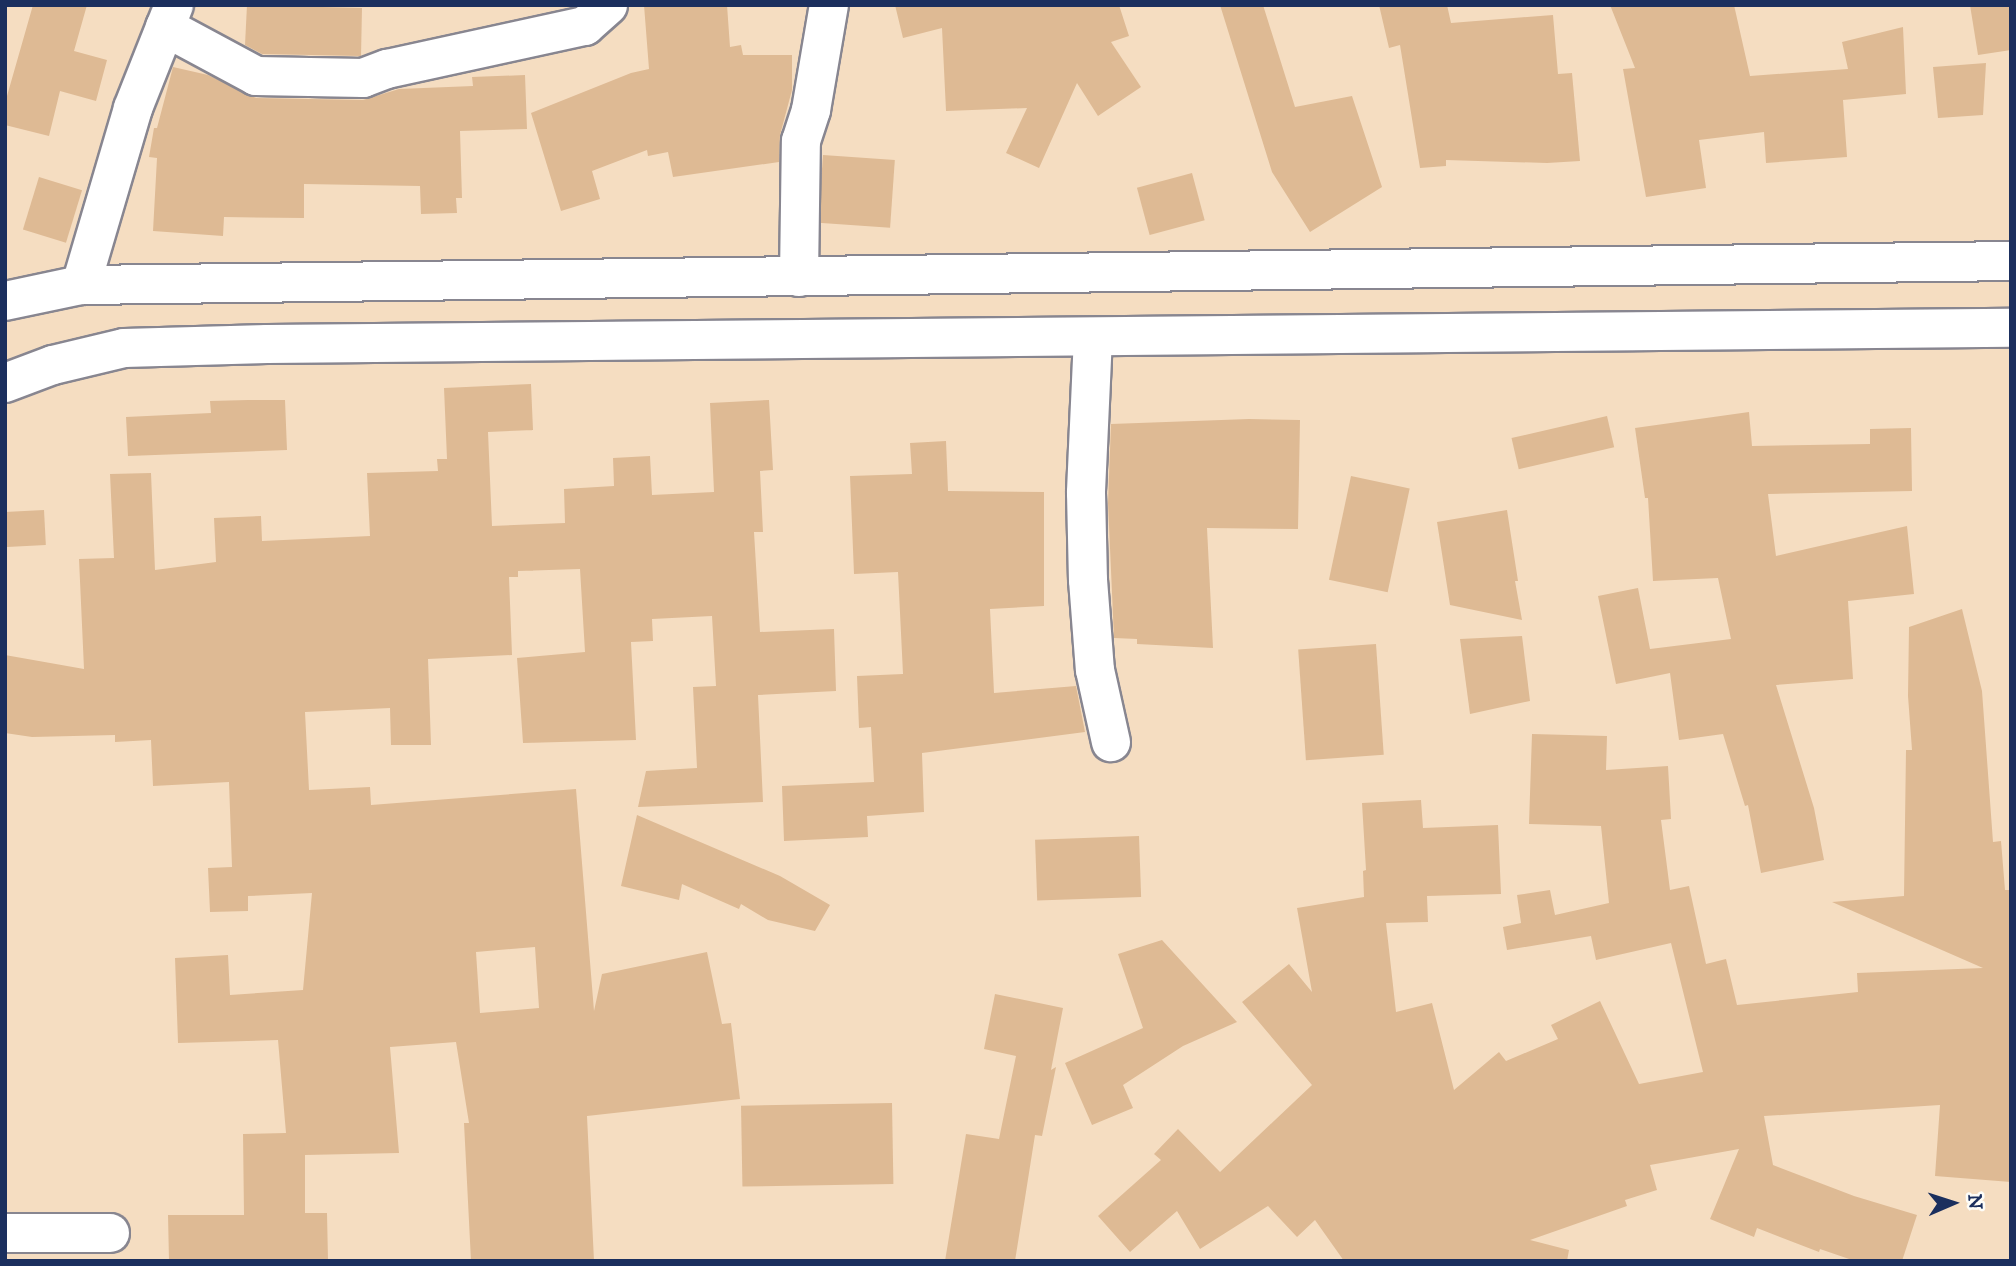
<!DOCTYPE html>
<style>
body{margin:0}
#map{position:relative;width:2016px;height:1266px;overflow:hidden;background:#f5ddc1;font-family:"IM FELL DW Pica",serif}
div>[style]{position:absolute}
.building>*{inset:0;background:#deba94;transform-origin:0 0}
.roads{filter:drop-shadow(2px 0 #888690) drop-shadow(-2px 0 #888690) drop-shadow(0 2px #888690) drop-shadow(0 -2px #888690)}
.minor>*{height:38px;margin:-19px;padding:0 19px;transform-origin:19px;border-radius:19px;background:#fff}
.tertiary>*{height:38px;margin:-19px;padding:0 19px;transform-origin:19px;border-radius:19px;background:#fff}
span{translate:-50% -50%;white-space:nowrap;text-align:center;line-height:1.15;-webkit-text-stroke:6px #fdfcf7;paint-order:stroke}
.frame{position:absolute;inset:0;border:7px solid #1b2f5e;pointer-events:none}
.north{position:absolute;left:1918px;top:1168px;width:70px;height:70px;-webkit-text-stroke:5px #fdfcf7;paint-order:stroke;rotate:87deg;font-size:19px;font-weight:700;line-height:28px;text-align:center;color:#1b2f5e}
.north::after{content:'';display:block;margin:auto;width:24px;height:32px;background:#1b2f5e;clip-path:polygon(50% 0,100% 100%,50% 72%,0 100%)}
</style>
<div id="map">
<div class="building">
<i style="clip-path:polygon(33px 5px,87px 5px,74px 51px,107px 60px,96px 101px,60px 91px,49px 136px,5px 125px,5px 103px)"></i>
<i style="clip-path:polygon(247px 5px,362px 8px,361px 56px,262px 54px,245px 45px)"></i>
<i style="clip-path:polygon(644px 5px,727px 5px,730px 47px,741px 45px,743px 55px,792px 55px,792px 90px,780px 135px,779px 162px,673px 177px,668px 152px,648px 156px,647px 150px,592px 171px,600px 199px,561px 211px,531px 113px,631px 73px,649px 69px)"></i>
<i style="clip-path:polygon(895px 5px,1119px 5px,1129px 36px,1111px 42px,1141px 87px,1098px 116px,1077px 83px,1039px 168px,1006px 153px,1027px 108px,946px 111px,942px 28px,903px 38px)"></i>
<i style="clip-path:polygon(1220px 5px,1263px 5px,1295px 107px,1352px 96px,1382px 187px,1310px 232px,1272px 172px)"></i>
<i style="clip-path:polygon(1379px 5px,1447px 5px,1451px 23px,1553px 15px,1558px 74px,1572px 73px,1580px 161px,1547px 163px,1446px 160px,1446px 166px,1420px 168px,1400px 45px,1389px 48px)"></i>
<i style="clip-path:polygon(1610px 5px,1734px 5px,1750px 76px,1848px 69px,1842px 42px,1903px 27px,1906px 94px,1843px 100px,1847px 157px,1766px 163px,1764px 132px,1699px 140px,1706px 188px,1646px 197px,1623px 69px,1635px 68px)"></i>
<i style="clip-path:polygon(1970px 5px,2011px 5px,2011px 50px,1978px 55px)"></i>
<i style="clip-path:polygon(1986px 63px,1983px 115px,1938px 118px,1933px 67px)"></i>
<i style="clip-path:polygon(173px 67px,208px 75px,256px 98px,363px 100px,399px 89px,473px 86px,472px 77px,525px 75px,527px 129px,460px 131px,462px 198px,456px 198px,457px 213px,421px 214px,420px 186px,304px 184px,304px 218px,224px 217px,223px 236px,153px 231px,157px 158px,149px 157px,154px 128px,157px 128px)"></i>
<i style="left:823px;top:155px;width:72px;height:68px;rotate:4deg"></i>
<i style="left:1192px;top:173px;width:49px;height:57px;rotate:75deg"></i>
<i style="left:39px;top:177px;width:45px;height:55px;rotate:17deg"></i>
<i style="clip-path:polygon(evenodd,531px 384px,533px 430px,488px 432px,492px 526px,565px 523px,564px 489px,614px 486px,613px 458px,650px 456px,652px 495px,714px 492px,710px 403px,769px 400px,773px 470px,760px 471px,763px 532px,754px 532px,760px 632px,834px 629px,836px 691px,758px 695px,763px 802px,638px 807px,646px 771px,697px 768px,693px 687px,716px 686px,712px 616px,652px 619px,653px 641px,631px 642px,636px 740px,523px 743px,517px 658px,585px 652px,580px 569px,518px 571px,518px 577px,509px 577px,512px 655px,428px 659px,431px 745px,391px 745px,390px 708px,305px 712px,309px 790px,370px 787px,371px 805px,576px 789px,594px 1011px,602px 974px,707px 952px,722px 1024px,731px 1023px,740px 1099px,587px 1116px,594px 1261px,471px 1261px,464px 1123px,469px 1123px,456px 1042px,390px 1047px,399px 1153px,305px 1155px,305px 1213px,327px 1213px,328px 1260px,169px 1261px,168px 1215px,244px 1215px,243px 1134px,286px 1133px,278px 1040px,178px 1043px,175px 958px,228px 955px,230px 995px,303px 990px,312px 893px,248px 896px,248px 911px,210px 912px,208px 868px,232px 867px,229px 782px,153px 786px,151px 740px,115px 742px,115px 735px,32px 737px,5px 733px,5px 655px,84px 669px,79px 559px,114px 558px,110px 474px,151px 473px,155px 570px,216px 562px,214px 518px,261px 516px,262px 541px,370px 536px,367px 473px,438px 471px,437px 459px,447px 459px,444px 388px,531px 384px,535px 947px,539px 1008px,480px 1013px,476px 952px,535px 947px)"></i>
<i style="clip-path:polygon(248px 400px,285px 400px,287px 450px,128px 456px,126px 417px,211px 413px,210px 401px)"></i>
<i style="clip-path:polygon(1749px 412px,1752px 446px,1870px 444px,1870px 429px,1911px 428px,1912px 491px,1768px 494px,1776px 556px,1907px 526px,1914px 594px,1848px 601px,1853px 679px,1776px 685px,1814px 808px,1824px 860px,1761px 873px,1748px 805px,1745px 806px,1723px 734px,1679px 740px,1670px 673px,1616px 684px,1598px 596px,1638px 588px,1650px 649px,1731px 639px,1718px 578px,1653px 581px,1648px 498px,1645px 498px,1635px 428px)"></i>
<i style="left:1607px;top:416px;width:32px;height:98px;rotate:77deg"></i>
<i style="clip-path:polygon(1249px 419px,1300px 420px,1298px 529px,1207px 528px,1213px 648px,1137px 644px,1137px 639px,1114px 638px,1108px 503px,1111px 424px)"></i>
<i style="clip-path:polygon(946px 441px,948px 491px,1044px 492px,1044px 606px,990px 609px,994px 693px,1076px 686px,1085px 732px,922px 753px,924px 812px,867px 816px,868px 837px,784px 841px,782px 786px,874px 782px,871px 727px,859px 728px,857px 676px,903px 674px,898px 572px,854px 574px,850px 476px,912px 474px,910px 443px)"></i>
<i style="left:1351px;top:476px;width:60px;height:106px;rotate:12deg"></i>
<i style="left:44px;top:510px;width:35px;height:39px;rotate:87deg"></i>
<i style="clip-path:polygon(1507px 510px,1518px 581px,1515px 581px,1522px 620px,1450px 605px,1437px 522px)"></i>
<i style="clip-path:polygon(1962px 609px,1982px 691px,1993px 842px,2001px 841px,2005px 890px,2011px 890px,2011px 1182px,1935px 1176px,1940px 1105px,1764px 1116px,1773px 1165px,1854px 1196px,1917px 1215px,1902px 1261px,1855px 1261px,1820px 1249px,1819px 1252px,1757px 1228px,1754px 1237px,1710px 1219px,1739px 1149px,1650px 1165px,1657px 1190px,1625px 1200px,1627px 1206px,1530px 1240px,1569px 1250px,1567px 1261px,1344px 1261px,1315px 1220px,1297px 1237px,1268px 1206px,1200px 1249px,1177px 1211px,1130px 1252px,1098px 1216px,1161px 1160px,1154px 1154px,1178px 1129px,1220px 1172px,1312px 1085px,1242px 1002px,1289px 964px,1312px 992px,1297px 908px,1364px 897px,1363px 871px,1366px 870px,1362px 803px,1421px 800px,1423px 828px,1498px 825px,1501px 894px,1427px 896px,1428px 922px,1386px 923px,1396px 1012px,1432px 1003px,1454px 1090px,1499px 1052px,1506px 1061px,1558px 1039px,1551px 1025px,1600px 1001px,1639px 1084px,1703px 1072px,1671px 943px,1596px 960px,1591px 936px,1507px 950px,1503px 927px,1521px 923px,1517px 895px,1550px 890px,1555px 915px,1609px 903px,1601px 826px,1529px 824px,1532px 734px,1607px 736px,1606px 770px,1668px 766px,1671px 819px,1661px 820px,1670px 890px,1689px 886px,1706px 964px,1726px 959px,1737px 1005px,1858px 992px,1857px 973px,1983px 968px,1832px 902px,1904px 896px,1906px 750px,1912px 750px,1908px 696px,1909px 627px)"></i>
<i style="clip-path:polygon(1522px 636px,1530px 701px,1470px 714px,1460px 639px)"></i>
<i style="left:1376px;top:644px;width:111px;height:78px;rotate:86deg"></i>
<i style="clip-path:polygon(637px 815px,780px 876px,830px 905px,815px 931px,768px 920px,741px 904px,739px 909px,682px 884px,679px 900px,621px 886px)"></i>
<i style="left:1139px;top:836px;width:61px;height:104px;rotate:88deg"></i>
<i style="clip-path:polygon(1162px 940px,1237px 1022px,1183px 1046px,1123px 1085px,1133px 1108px,1092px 1125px,1065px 1063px,1143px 1028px,1118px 954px)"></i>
<i style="clip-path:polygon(995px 994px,1063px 1008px,1051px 1070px,1056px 1067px,1042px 1136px,1035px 1135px,1015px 1261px,945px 1261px,966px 1134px,999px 1139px,1016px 1056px,984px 1049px)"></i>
<i style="left:892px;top:1103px;width:81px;height:151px;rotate:89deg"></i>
</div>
<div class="roads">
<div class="minor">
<i style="left:165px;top:27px;width:103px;rotate:28.3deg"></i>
<i style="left:256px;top:76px;width:107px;rotate:1.1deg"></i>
<i style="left:363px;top:78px;width:26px;rotate:-21deg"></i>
<i style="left:387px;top:69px;width:203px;rotate:-12.3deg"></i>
<i style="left:585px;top:26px;width:31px;rotate:-42deg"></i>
<i style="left:799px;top:277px;width:136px;rotate:-89.2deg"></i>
<i style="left:801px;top:141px;width:33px;rotate:-72deg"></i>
<i style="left:811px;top:110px;width:107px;rotate:-80.3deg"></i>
<i style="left:81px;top:285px;width:184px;rotate:-73.6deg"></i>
<i style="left:133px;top:108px;width:111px;rotate:-68.3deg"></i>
<i style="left:1093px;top:337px;width:156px;rotate:92.6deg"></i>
<i style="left:1086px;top:493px;width:87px;rotate:88.7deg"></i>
<i style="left:1088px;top:580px;width:90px;rotate:85.6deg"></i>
<i style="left:1095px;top:670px;width:74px;rotate:77.5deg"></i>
<i style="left:5px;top:1233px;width:105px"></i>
</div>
<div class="tertiary">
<i style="left:5px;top:301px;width:78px;rotate:-11.9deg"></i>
<i style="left:81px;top:285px;width:1930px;rotate:-0.71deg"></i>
<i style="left:5px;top:383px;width:51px;rotate:-20.6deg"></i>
<i style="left:53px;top:365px;width:73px;rotate:-13.5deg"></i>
<i style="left:124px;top:348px;width:143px;rotate:-1.6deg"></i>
<i style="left:267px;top:344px;width:1744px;rotate:-0.53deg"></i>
</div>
</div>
<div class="frame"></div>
<div class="north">N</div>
</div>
